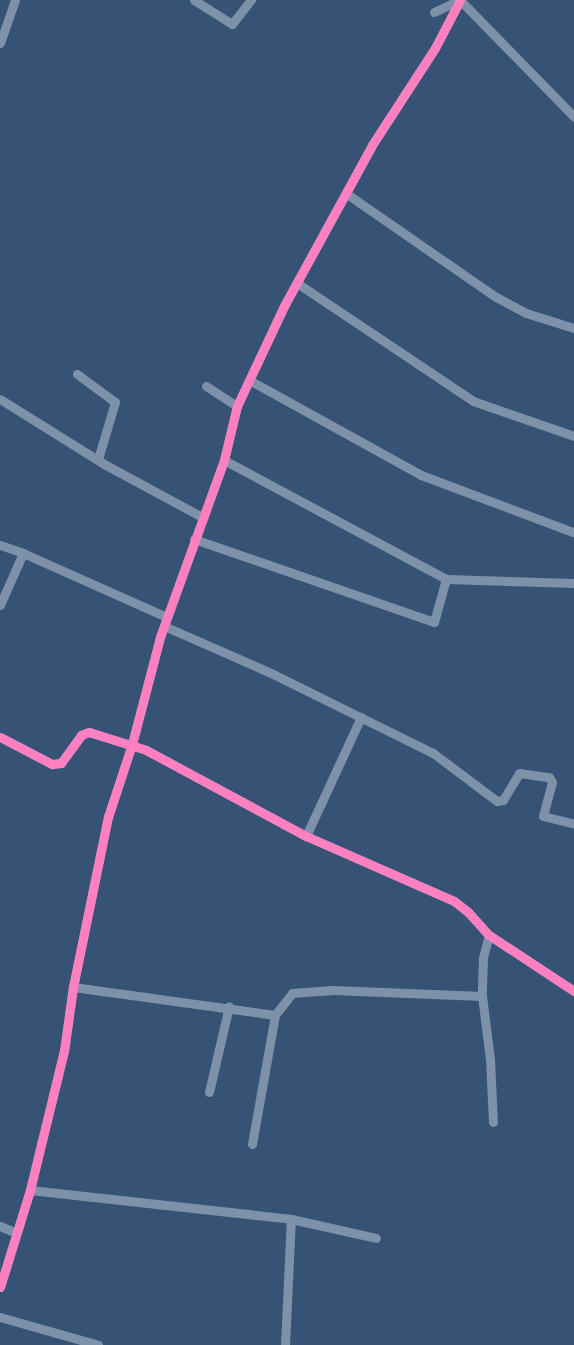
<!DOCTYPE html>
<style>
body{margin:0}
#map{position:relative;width:574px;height:1345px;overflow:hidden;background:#365274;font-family:"IBM Plex Sans",sans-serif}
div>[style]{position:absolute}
.street>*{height:9px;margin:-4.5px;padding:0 4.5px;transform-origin:4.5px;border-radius:4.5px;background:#7d92a8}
.cycleway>*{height:9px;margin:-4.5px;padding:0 4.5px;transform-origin:4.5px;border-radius:4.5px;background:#ff80c0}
span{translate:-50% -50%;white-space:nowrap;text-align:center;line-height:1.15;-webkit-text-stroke:5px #1b4f8f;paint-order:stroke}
</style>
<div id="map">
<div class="street">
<i style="left:194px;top:0;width:45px;rotate:32.3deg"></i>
<i style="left:232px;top:24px;width:31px;rotate:-52deg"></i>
<i style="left:434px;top:12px;width:29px;rotate:-25deg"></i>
<i style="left:460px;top:0;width:163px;rotate:45.7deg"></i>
<i style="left:0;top:43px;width:46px;rotate:-70.8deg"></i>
<i style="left:347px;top:194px;width:181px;rotate:34.7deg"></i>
<i style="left:496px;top:297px;width:34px;rotate:28deg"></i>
<i style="left:526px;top:313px;width:50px;rotate:17.4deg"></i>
<i style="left:297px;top:283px;width:212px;rotate:33.8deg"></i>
<i style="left:473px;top:401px;width:107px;rotate:19.1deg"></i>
<i style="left:77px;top:374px;width:47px;rotate:36.4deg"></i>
<i style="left:115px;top:402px;width:59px;rotate:106.6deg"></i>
<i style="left:249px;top:380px;width:196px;rotate:28.9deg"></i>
<i style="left:421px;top:475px;width:162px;rotate:20.6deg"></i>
<i style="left:206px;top:386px;width:37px;rotate:33deg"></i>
<i style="left:0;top:399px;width:123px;rotate:32deg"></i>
<i style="left:104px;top:464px;width:111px;rotate:28.4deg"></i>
<i style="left:224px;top:460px;width:252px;rotate:28.2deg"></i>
<i style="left:194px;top:539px;width:254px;rotate:19.1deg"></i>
<i style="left:434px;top:622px;width:45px;rotate:-74.4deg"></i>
<i style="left:446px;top:579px;width:128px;rotate:1.8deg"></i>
<i style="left:0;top:545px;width:24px;rotate:19deg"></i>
<i style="left:0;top:605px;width:57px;rotate:-66.1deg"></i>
<i style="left:23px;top:553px;width:158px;rotate:24deg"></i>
<i style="left:164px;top:626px;width:117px;rotate:23.7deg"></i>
<i style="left:271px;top:673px;width:181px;rotate:26.3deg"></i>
<i style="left:433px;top:753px;width:80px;rotate:36.9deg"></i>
<i style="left:497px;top:801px;width:6px;rotate:-9deg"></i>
<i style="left:503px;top:800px;width:31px;rotate:-59deg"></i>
<i style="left:519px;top:773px;width:30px;rotate:8deg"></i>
<i style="left:549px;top:777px;width:6px;rotate:59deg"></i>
<i style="left:552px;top:782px;width:35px;rotate:105deg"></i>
<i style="left:543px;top:816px;width:32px;rotate:14deg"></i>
<i style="left:0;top:737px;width:59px;rotate:27.4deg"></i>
<i style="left:52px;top:764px;width:9px;rotate:-6deg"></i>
<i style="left:61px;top:763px;width:34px;rotate:-54deg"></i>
<i style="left:81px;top:735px;width:9px;rotate:-21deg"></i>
<i style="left:89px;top:732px;width:60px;rotate:17.5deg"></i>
<i style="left:146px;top:750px;width:182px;rotate:28.3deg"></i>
<i style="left:306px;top:836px;width:162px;rotate:23.7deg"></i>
<i style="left:454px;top:901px;width:18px;rotate:38deg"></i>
<i style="left:468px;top:912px;width:31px;rotate:48deg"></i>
<i style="left:489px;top:935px;width:102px;rotate:33.4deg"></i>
<i style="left:306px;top:836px;width:131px;rotate:-65.2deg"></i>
<i style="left:489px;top:935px;width:24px;rotate:105deg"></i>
<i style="left:483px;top:958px;width:38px;rotate:92deg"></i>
<i style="left:482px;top:996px;width:64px;rotate:82.8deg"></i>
<i style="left:490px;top:1059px;width:63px;rotate:87.3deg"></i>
<i style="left:73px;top:987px;width:204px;rotate:7.9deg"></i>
<i style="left:209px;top:1092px;width:88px;rotate:-76.9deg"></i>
<i style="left:252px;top:1144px;width:131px;rotate:-79.9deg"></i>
<i style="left:275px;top:1015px;width:28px;rotate:-52deg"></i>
<i style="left:292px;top:993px;width:41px;rotate:-4.2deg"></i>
<i style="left:333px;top:990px;width:149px;rotate:2.3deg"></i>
<i style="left:30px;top:1190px;width:263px;rotate:6.3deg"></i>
<i style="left:291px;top:1219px;width:87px;rotate:12.6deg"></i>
<i style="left:0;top:1226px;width:15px;rotate:23deg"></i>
<i style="left:0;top:1287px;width:102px;rotate:-72.8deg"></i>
<i style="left:30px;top:1190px;width:143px;rotate:-76.3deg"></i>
<i style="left:64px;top:1051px;width:65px;rotate:-82deg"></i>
<i style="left:73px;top:987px;width:174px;rotate:-78.4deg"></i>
<i style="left:108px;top:817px;width:77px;rotate:-71.8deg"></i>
<i style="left:132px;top:744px;width:111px;rotate:-75.3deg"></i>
<i style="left:160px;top:637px;width:188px;rotate:-70.1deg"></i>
<i style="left:224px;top:460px;width:56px;rotate:-76.5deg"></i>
<i style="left:237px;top:406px;width:110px;rotate:-64.8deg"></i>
<i style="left:284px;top:306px;width:183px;rotate:-61.3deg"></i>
<i style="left:372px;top:145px;width:116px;rotate:-57deg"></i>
<i style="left:435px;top:48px;width:54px;rotate:-62.5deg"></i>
<i style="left:0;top:1317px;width:102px;rotate:15.9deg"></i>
<i style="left:285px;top:1345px;width:126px;rotate:-87.3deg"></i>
</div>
<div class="cycleway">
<i style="left:0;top:737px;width:59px;rotate:27.4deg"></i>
<i style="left:52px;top:764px;width:9px;rotate:-6deg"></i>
<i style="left:61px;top:763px;width:34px;rotate:-54deg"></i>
<i style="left:81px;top:735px;width:9px;rotate:-21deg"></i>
<i style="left:89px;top:732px;width:60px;rotate:17.5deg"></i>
<i style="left:146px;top:750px;width:182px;rotate:28.3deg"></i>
<i style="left:306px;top:836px;width:162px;rotate:23.7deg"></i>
<i style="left:454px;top:901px;width:18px;rotate:38deg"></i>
<i style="left:468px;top:912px;width:31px;rotate:48deg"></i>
<i style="left:489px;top:935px;width:102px;rotate:33.4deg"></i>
<i style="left:0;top:1287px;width:102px;rotate:-72.8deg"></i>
<i style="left:30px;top:1190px;width:143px;rotate:-76.3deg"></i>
<i style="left:64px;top:1051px;width:65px;rotate:-82deg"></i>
<i style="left:73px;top:987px;width:174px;rotate:-78.4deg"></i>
<i style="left:108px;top:817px;width:77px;rotate:-71.8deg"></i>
<i style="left:132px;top:744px;width:111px;rotate:-75.3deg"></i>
<i style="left:160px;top:637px;width:188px;rotate:-70.1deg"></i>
<i style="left:224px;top:460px;width:56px;rotate:-76.5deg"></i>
<i style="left:237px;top:406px;width:110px;rotate:-64.8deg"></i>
<i style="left:284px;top:306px;width:183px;rotate:-61.3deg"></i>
<i style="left:372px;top:145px;width:116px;rotate:-57deg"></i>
<i style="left:435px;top:48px;width:54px;rotate:-62.5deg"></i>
</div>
</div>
